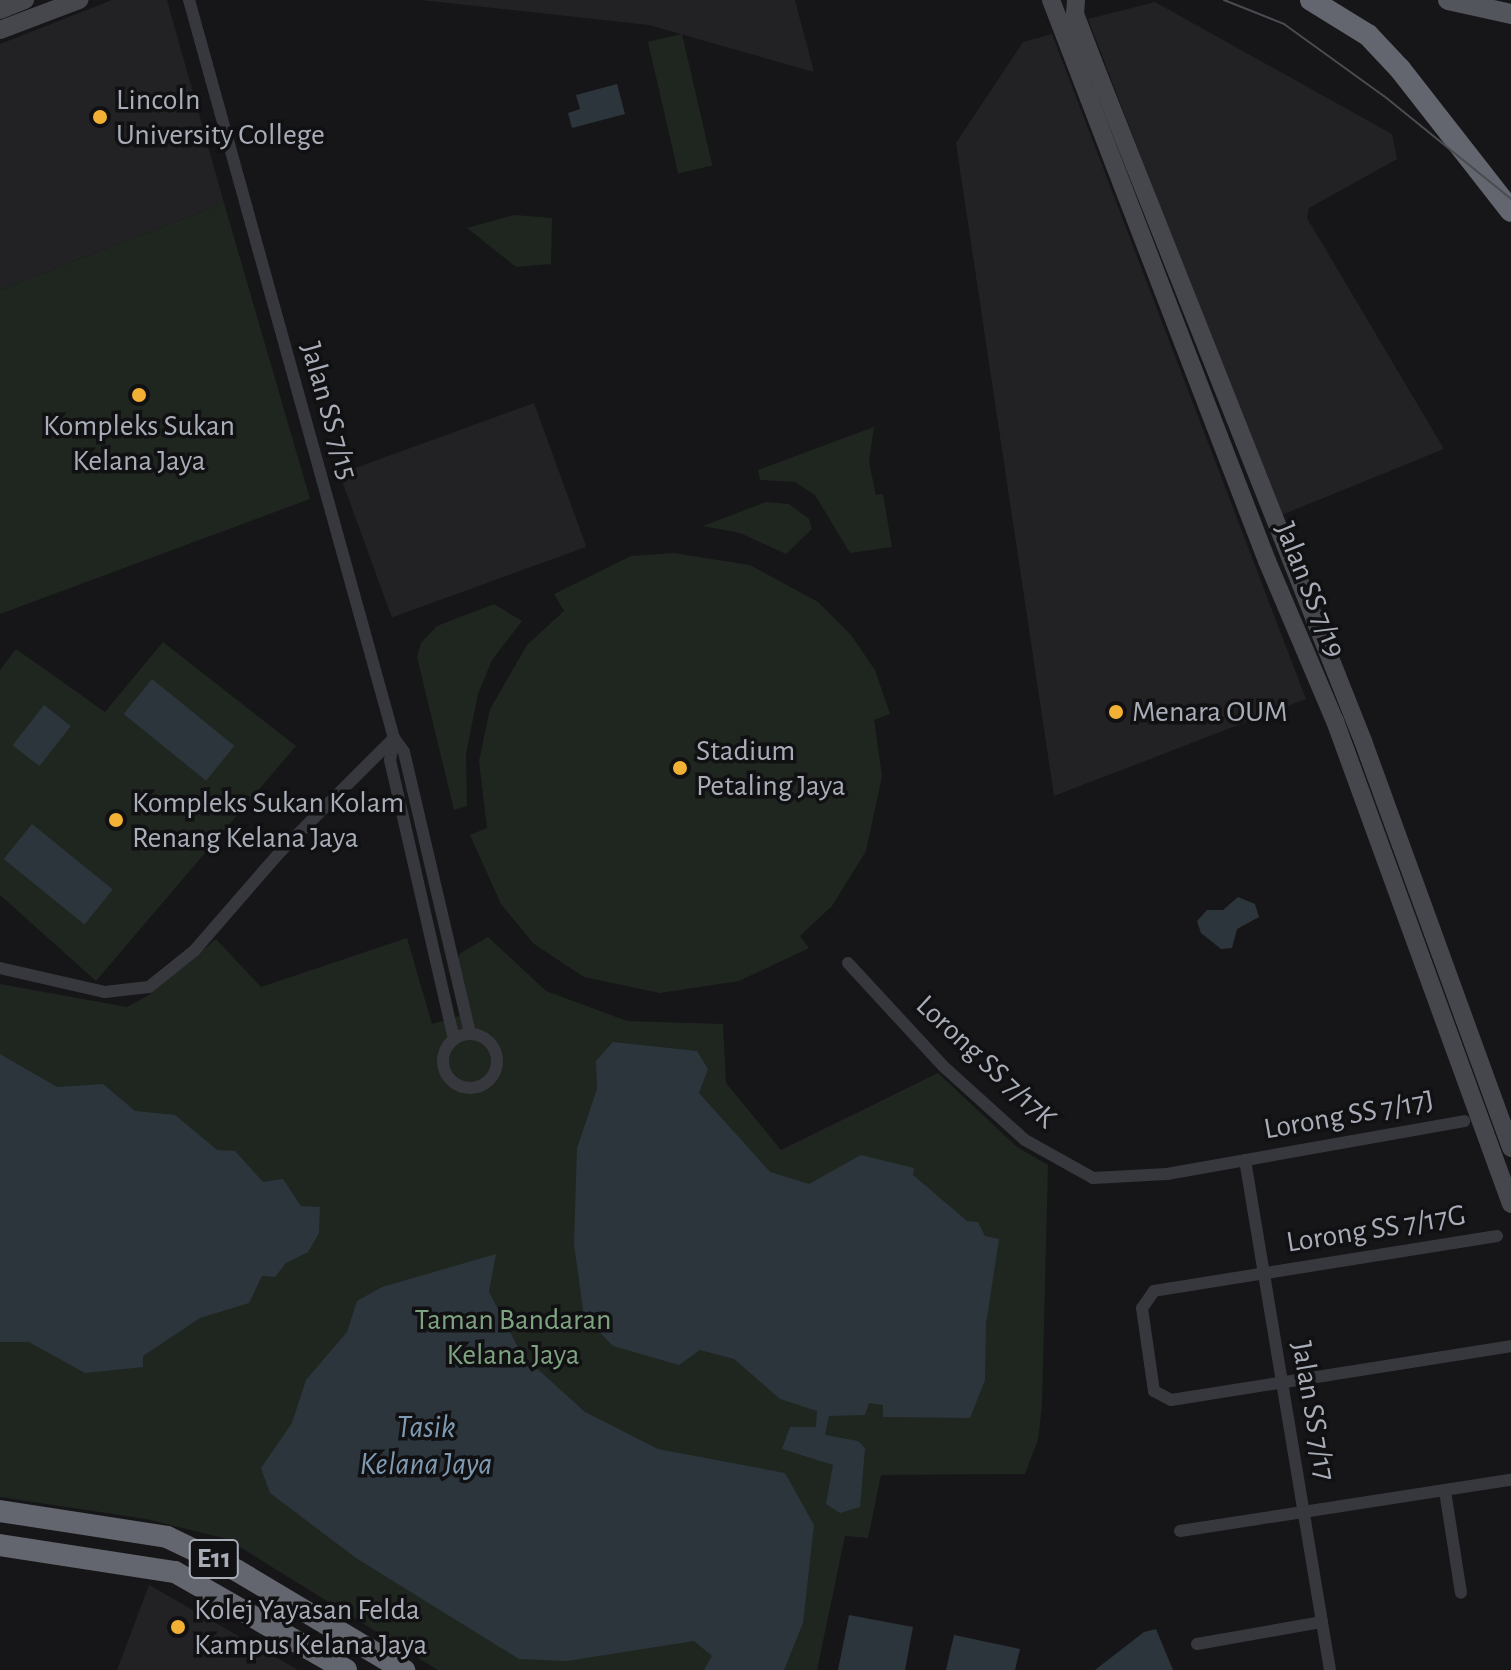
<!DOCTYPE html>
<style>
body{margin:0}
#map{position:relative;width:1511px;height:1670px;overflow:hidden;background:#161618;font-family:"Alegreya Sans",sans-serif}
div>[style]{position:absolute}
.built>*{inset:0;background:#222225;transform-origin:0 0}
.green>*{inset:0;background:#1e261f;transform-origin:0 0}
.water>*{inset:0;background:#2c353c;transform-origin:0 0}
.street>*{height:12px;margin:-6px;padding:0 6px;transform-origin:6px;border-radius:6px;background:#37383d}
.street>.ring{margin:-6px;padding:0;box-sizing:content-box;background:none;border:12px solid #37383d;border-radius:50%}
.secondary>*{height:18px;margin:-9px;padding:0 9px;transform-origin:9px;border-radius:9px;background:#45474d}
.primary>*{height:20px;margin:-10px;padding:0 10px;transform-origin:10px;border-radius:10px;background:#53555c}
.highway>*{height:22px;margin:-11px;padding:0 11px;transform-origin:11px;border-radius:11px;background:#63666e}
.tram>*{height:2px;margin:-1px;padding:0 1px;transform-origin:1px;border-radius:1px;background:#4a4c52}
.dots>*{width:22px;height:22px;translate:-50% -50%;box-sizing:border-box;border:4px solid #111113;border-radius:50%}
span{translate:-50% -50%;white-space:nowrap;text-align:center;line-height:1.15;-webkit-text-stroke:7px #111113;paint-order:stroke}
.shield-label span{padding:2px 6px;background:#111113;border:2px solid;border-radius:6px;-webkit-text-stroke-width:0}
.shield-label{font-size:28px;color:#a8adb8;font-weight:700}
.poi-label{font-size:30px;color:#a8adb8}
.left{translate:0 -50%;text-align:left}
.street-label{font-size:30px;color:#a8adb8}
.park-label{font-size:30px;color:#7fa381}
.water-label{font-size:32px;color:#7f9bb3;font-style:italic}
</style>
<div id="map">
<div class="built">
<i style="clip-path:polygon(112px 0,167px 0,224px 203px,0 290px,0 44px)"></i>
<i style="clip-path:polygon(421px 0,795px 0,814px 72px,649px 25px)"></i>
<i style="clip-path:polygon(1155px 2px,1392px 134px,1397px 159px,1309px 208px,1307px 218px,1444px 449px,1279px 516px,1088px 19px)"></i>
<i style="clip-path:polygon(1052px 34px,1306px 699px,1054px 796px,956px 143px,1023px 42px)"></i>
<i style="left:534px;top:403px;width:153px;height:207px;rotate:70deg"></i>
<i style="clip-path:polygon(149px 1585px,298px 1670px,117px 1670px)"></i>
</div>
<div class="green">
<i style="left:682px;top:34px;width:135px;height:35px;rotate:77deg"></i>
<i style="clip-path:polygon(224px 203px,310px 499px,0 614px,0 290px)"></i>
<i style="clip-path:polygon(514px 215px,552px 218px,551px 264px,516px 267px,467px 228px)"></i>
<i style="clip-path:polygon(874px 427px,869px 462px,876px 495px,883px 494px,892px 547px,850px 553px,815px 495px,795px 482px,760px 480px,758px 470px)"></i>
<i style="clip-path:polygon(766px 502px,789px 504px,809px 519px,812px 529px,786px 554px,740px 533px,703px 526px)"></i>
<i style="clip-path:polygon(673px 553px,750px 565px,818px 602px,851px 635px,875px 670px,890px 714px,874px 720px,882px 776px,866px 851px,832px 906px,800px 936px,809px 948px,739px 981px,660px 993px,584px 977px,534px 944px,501px 904px,470px 835px,487px 828px,479px 761px,490px 709px,527px 645px,564px 611px,554px 594px,631px 556px)"></i>
<i style="clip-path:polygon(494px 604px,522px 621px,492px 660px,478px 694px,466px 754px,467px 806px,454px 810px,417px 657px,421px 643px,437px 626px)"></i>
<i style="clip-path:polygon(163px 642px,296px 746px,96px 981px,0 895px,0 670px,16px 649px,105px 712px)"></i>
<i style="clip-path:polygon(488px 937px,546px 991px,627px 1021px,723px 1024px,726px 1083px,781px 1150px,938px 1073px,1017px 1147px,1048px 1165px,1042px 1405px,1038px 1440px,1025px 1474px,881px 1475px,868px 1538px,845px 1536px,817px 1670px,438px 1670px,227px 1539px,146px 1519px,0 1497px,0 984px,127px 1007px,149px 995px,216px 939px,261px 987px,407px 938px,432px 1024px,470px 1013px,456px 970px,459px 954px)"></i>
</div>
<div class="water">
<i style="clip-path:polygon(617px 84px,625px 114px,572px 128px,568px 113px,580px 109px,576px 95px)"></i>
<i style="left:152px;top:679px;width:106px;height:45px;rotate:39deg"></i>
<i style="left:44px;top:705px;width:34px;height:51px;rotate:38deg"></i>
<i style="left:32px;top:824px;width:104px;height:45px;rotate:39deg"></i>
<i style="clip-path:polygon(1238px 897px,1255px 904px,1259px 917px,1237px 929px,1232px 948px,1221px 949px,1201px 933px,1197px 921px,1207px 910px,1223px 910px)"></i>
<i style="clip-path:polygon(613px 1042px,697px 1051px,708px 1069px,699px 1093px,770px 1172px,809px 1184px,861px 1155px,914px 1168px,913px 1175px,967px 1221px,978px 1222px,985px 1236px,999px 1239px,986px 1324px,985px 1380px,970px 1418px,883px 1417px,883px 1405px,869px 1403px,865px 1415px,829px 1416px,825px 1435px,858px 1441px,865px 1448px,860px 1507px,840px 1513px,826px 1504px,833px 1465px,782px 1449px,790px 1427px,816px 1427px,817px 1411px,780px 1399px,734px 1359px,700px 1350px,679px 1365px,613px 1346px,584px 1316px,574px 1244px,577px 1148px,597px 1089px,596px 1061px)"></i>
<i style="clip-path:polygon(0 1054px,57px 1087px,103px 1084px,135px 1111px,175px 1115px,217px 1150px,235px 1151px,263px 1182px,283px 1179px,301px 1206px,320px 1207px,319px 1233px,308px 1252px,286px 1263px,275px 1277px,262px 1276px,249px 1303px,200px 1318px,143px 1356px,143px 1367px,85px 1373px,29px 1342px,0 1342px)"></i>
<i style="clip-path:polygon(496px 1254px,489px 1292px,522px 1355px,585px 1412px,658px 1449px,785px 1473px,814px 1525px,803px 1623px,784px 1670px,704px 1670px,712px 1656px,694px 1641px,567px 1661px,519px 1659px,356px 1558px,270px 1493px,261px 1468px,292px 1423px,306px 1380px,347px 1332px,357px 1301px,382px 1287px)"></i>
<i style="clip-path:polygon(849px 1615px,913px 1627px,905px 1670px,838px 1670px)"></i>
<i style="clip-path:polygon(1156px 1629px,1173px 1670px,1095px 1670px,1144px 1632px)"></i>
<i style="clip-path:polygon(954px 1635px,1020px 1649px,1015px 1670px,946px 1670px)"></i>
</div>
<div class="street">
<i style="left:189px;top:0;width:766px;rotate:74.48deg"></i>
<i style="left:394px;top:738px;width:17px;rotate:54deg"></i>
<i style="left:404px;top:752px;width:289px;rotate:76.8deg"></i>
<i style="left:394px;top:738px;width:22px;rotate:100deg"></i>
<i style="left:390px;top:760px;width:286px;rotate:77.1deg"></i>
<i style="left:848px;top:963px;width:140px;rotate:47.3deg"></i>
<i style="left:943px;top:1066px;width:110px;rotate:42.1deg"></i>
<i style="left:1025px;top:1140px;width:78px;rotate:29.2deg"></i>
<i style="left:1093px;top:1178px;width:74px;rotate:-3.1deg"></i>
<i style="left:1167px;top:1174px;width:302px;rotate:-10.1deg"></i>
<i style="left:0;top:968px;width:108px;rotate:12.9deg"></i>
<i style="left:105px;top:992px;width:44px;rotate:-6.5deg"></i>
<i style="left:149px;top:987px;width:58px;rotate:-38.7deg"></i>
<i style="left:194px;top:951px;width:131px;rotate:-49deg"></i>
<i style="left:280px;top:852px;width:161px;rotate:-45deg"></i>
<i class="ring" style="left:443px;top:1034px;width:42px;height:42px"></i>
<i style="left:1245px;top:1160px;width:517px;rotate:80.54deg"></i>
<i style="left:1497px;top:1236px;width:347px;rotate:170.9deg"></i>
<i style="left:1154px;top:1291px;width:21px;rotate:125deg"></i>
<i style="left:1142px;top:1308px;width:84px;rotate:81.8deg"></i>
<i style="left:1154px;top:1391px;width:19px;rotate:28deg"></i>
<i style="left:1171px;top:1400px;width:344px;rotate:-9deg"></i>
<i style="left:1445px;top:1491px;width:103px;rotate:81.1deg"></i>
<i style="left:1180px;top:1531px;width:335px;rotate:-8.8deg"></i>
<i style="left:1197px;top:1644px;width:127px;rotate:-10deg"></i>
</div>
<div class="secondary">
<i style="left:1051px;top:0;width:601px;rotate:68.94deg"></i>
<i style="left:1267px;top:561px;width:174px;rotate:67deg"></i>
<i style="left:1335px;top:721px;width:514px;rotate:69.98deg"></i>
<i style="left:1076px;top:0;width:14px;rotate:94deg"></i>
<i style="left:1075px;top:14px;width:50px;rotate:69deg"></i>
<i style="left:1093px;top:61px;width:732px;rotate:68.34deg"></i>
<i style="left:1363px;top:741px;width:433px;rotate:70deg"></i>
<i style="left:0;top:10px;width:27px;rotate:-22deg"></i>
<i style="left:0;top:30px;width:85px;rotate:-20.8deg"></i>
</div>
<div class="primary">
<i style="left:1448px;top:0;width:65px;rotate:12.5deg"></i>
</div>
<div class="highway">
<i style="left:1311px;top:0;width:67px;rotate:31.6deg"></i>
<i style="left:1368px;top:35px;width:47px;rotate:46.7deg"></i>
<i style="left:1400px;top:69px;width:180px;rotate:52deg"></i>
<i style="left:0;top:1511px;width:169px;rotate:8.8deg"></i>
<i style="left:167px;top:1537px;width:76px;rotate:25.6deg"></i>
<i style="left:236px;top:1570px;width:196px;rotate:30.8deg"></i>
<i style="left:0;top:1545px;width:177px;rotate:8.8deg"></i>
<i style="left:175px;top:1572px;width:197px;rotate:29.8deg"></i>
</div>
<div class="tram">
<i style="left:1224px;top:0;width:65px;rotate:21.8deg"></i>
<i style="left:1284px;top:24px;width:123px;rotate:35.8deg"></i>
<i style="left:1384px;top:96px;width:164px;rotate:39deg"></i>
</div>
<div class="dots">
<i style="left:100px;top:117px;background:#f2b134"></i>
<i style="left:139px;top:395px;background:#f2b134"></i>
<i style="left:1116px;top:712px;background:#f2b134"></i>
<i style="left:680px;top:768px;background:#f2b134"></i>
<i style="left:116px;top:820px;background:#f2b134"></i>
<i style="left:178px;top:1627px;background:#f2b134"></i>
</div>
<div class="shield-label">
<span style="left:214px;top:1559px">E11</span>
</div>
<div class="poi-label">
<span class="left" style="left:116px;top:117px">Lincoln<br>University College</span>
<span style="left:139px;top:443px">Kompleks Sukan<br>Kelana Jaya</span>
<span class="left" style="left:1132px;top:712px">Menara OUM</span>
<span class="left" style="left:696px;top:768px">Stadium<br>Petaling Jaya</span>
<span class="left" style="left:132px;top:820px">Kompleks Sukan Kolam<br>Renang Kelana Jaya</span>
<span class="left" style="left:194px;top:1627px">Kolej Yayasan Felda<br>Kampus Kelana Jaya</span>
</div>
<div class="street-label">
<span style="left:329px;top:411px;rotate:74deg">Jalan SS 7/15</span>
<span style="left:1310px;top:590px;rotate:68deg">Jalan SS 7/19</span>
<span style="left:986px;top:1062px;rotate:43deg">Lorong SS 7/17K</span>
<span style="left:1349px;top:1115px;rotate:-10deg">Lorong SS 7/17J</span>
<span style="left:1376px;top:1229px;rotate:-9deg">Lorong SS 7/17G</span>
<span style="left:1313px;top:1411px;rotate:80deg">Jalan SS 7/17</span>
</div>
<div class="park-label">
<span style="left:513px;top:1337px">Taman Bandaran<br>Kelana Jaya</span>
</div>
<div class="water-label">
<span style="left:426px;top:1446px">Tasik<br>Kelana Jaya</span>
</div>
</div>
